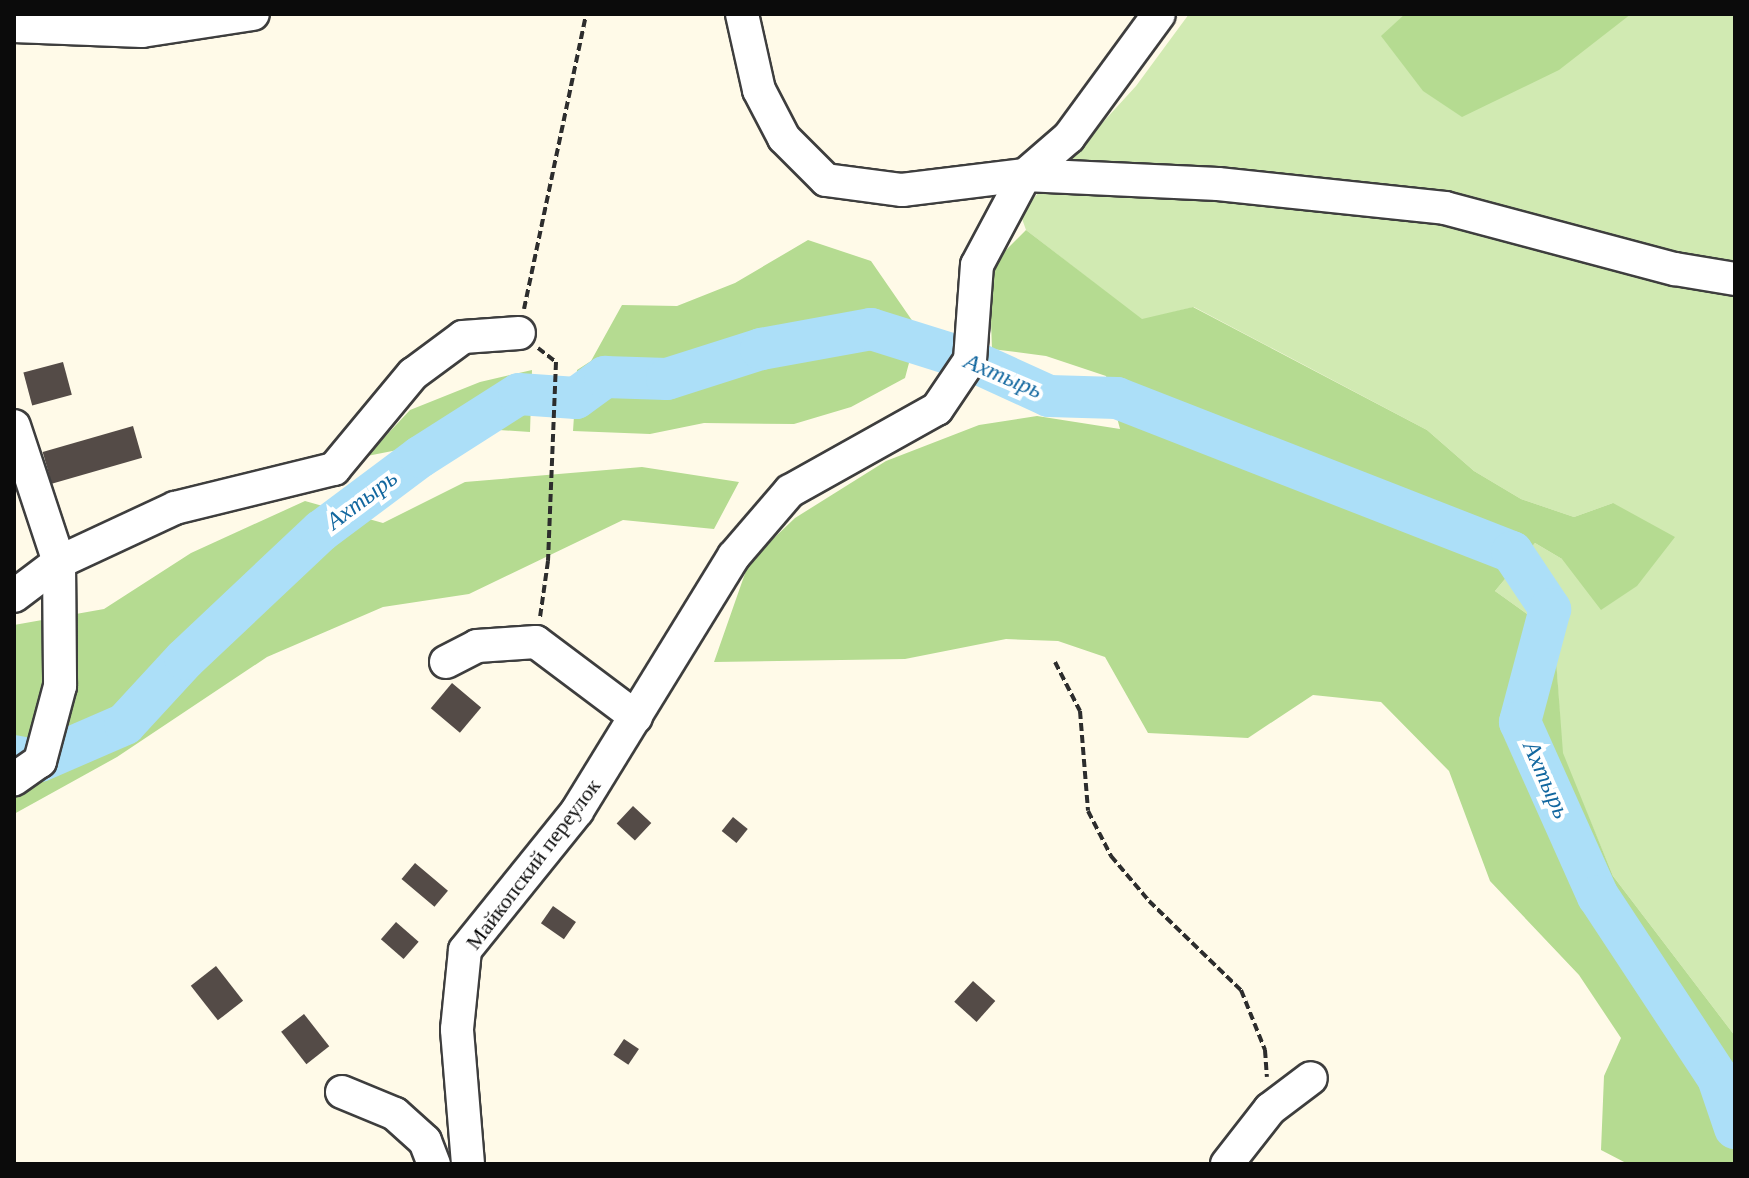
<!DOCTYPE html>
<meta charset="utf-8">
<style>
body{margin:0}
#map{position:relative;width:1749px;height:1178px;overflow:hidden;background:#fffae8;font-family:"Times New Roman",serif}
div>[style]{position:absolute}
.green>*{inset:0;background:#d1eab2}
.forest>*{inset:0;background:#b5db91}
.river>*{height:42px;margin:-21px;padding:0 21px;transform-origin:21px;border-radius:21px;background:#acdff8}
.building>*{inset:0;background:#544b47;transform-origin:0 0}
.path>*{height:4px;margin-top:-2px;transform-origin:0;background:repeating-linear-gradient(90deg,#2d2d2d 0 8px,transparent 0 12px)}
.roads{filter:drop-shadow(2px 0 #3e3e3e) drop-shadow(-2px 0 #3e3e3e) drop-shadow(0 2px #3e3e3e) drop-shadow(0 -2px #3e3e3e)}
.minor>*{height:32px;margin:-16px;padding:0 16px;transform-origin:16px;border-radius:16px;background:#fff}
span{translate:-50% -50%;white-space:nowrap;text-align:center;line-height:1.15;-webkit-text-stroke:8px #fff;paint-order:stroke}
.street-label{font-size:22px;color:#0b0b0b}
.water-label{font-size:24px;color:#12679f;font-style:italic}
.frame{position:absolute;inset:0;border:16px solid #0b0b0b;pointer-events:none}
</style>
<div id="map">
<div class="green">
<i style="clip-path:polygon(1189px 14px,1735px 14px,1735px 1036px,1613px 876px,1562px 753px,1556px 659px,1527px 614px,1495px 591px,1535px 543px,1562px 559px,1613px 503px,1574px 517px,1521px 499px,1474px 471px,1427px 430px,1194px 307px,1142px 320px,1026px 230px,1020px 213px,1136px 86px)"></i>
</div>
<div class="forest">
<i style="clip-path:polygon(1405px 14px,1631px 14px,1559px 70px,1462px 117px,1423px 91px,1381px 36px)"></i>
<i style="clip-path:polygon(1026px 230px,1142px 319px,1193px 307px,1427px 430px,1474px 471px,1521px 499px,1574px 517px,1613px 503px,1675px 537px,1637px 586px,1601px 610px,1562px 559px,1535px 543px,1495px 591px,1527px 614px,1556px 659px,1563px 753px,1613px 876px,1735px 1036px,1735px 1164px,1628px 1164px,1601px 1150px,1604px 1076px,1621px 1038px,1579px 975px,1490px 881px,1449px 771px,1381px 702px,1313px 695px,1248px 738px,1148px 733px,1105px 657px,1058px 641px,1006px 639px,905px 659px,714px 662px,749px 562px,795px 518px,886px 461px,979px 425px,1037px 416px,1120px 429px,1106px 376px,1046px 356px,992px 349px,989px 267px)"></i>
<i style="clip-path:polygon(808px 240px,871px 261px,918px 329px,905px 378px,851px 407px,794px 424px,704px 423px,650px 434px,573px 431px,577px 370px,591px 361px,622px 305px,677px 306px,735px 283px)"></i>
<i style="clip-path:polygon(532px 370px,530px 432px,499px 430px,367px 456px,410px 410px,480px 382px)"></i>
<i style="clip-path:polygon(642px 467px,739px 482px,714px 529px,623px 520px,469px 594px,383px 607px,267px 657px,117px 757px,14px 814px,14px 625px,104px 609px,191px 553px,305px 501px,383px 523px,465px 482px)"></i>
</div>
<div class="river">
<i style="left:14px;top:756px;width:26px;rotate:11deg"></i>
<i style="left:40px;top:761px;width:93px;rotate:-23.5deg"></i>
<i style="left:125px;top:724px;width:88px;rotate:-47.3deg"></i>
<i style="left:185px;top:659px;width:187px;rotate:-43.3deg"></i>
<i style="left:321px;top:531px;width:124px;rotate:-36.8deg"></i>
<i style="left:420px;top:457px;width:117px;rotate:-32.5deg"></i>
<i style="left:519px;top:394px;width:57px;rotate:4deg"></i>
<i style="left:576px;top:398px;width:36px;rotate:-36deg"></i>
<i style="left:605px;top:377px;width:62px;rotate:1.8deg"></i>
<i style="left:667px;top:379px;width:99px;rotate:-17.7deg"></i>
<i style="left:761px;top:349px;width:112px;rotate:-10.3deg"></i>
<i style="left:871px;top:329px;width:104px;rotate:17.4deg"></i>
<i style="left:970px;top:360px;width:87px;rotate:24.5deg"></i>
<i style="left:1049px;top:396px;width:68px;rotate:1.7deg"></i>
<i style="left:1117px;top:398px;width:424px;rotate:21.3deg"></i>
<i style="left:1512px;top:552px;width:69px;rotate:56.3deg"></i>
<i style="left:1550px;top:609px;width:117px;rotate:104.9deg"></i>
<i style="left:1520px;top:722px;width:191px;rotate:65.9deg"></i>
<i style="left:1598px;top:896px;width:218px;rotate:56.6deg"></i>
<i style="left:1718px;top:1078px;width:53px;rotate:71.2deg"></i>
</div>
<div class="building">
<i style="left:63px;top:362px;width:34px;height:41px;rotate:75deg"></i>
<i style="left:133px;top:426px;width:33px;height:94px;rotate:74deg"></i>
<i style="left:452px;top:683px;width:38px;height:33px;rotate:40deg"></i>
<i style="left:633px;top:806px;width:25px;height:24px;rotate:43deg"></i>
<i style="left:733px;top:817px;width:19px;height:18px;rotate:39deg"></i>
<i style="left:415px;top:863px;width:43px;height:21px;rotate:40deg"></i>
<i style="left:553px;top:906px;width:28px;height:21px;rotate:35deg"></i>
<i style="left:396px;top:922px;width:30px;height:23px;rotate:41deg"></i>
<i style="left:216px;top:966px;width:44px;height:32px;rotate:52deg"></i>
<i style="left:973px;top:981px;width:30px;height:28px;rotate:42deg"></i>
<i style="left:304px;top:1014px;width:41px;height:29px;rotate:52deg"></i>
<i style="left:624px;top:1039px;width:18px;height:19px;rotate:34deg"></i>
</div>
<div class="path">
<i style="left:524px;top:309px;width:301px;rotate:-78.1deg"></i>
<i style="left:538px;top:348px;width:23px;rotate:38deg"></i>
<i style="left:556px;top:362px;width:199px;rotate:92.3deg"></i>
<i style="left:548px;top:561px;width:57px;rotate:98.1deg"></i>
<i style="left:1055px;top:662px;width:55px;rotate:63deg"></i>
<i style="left:1080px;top:711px;width:100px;rotate:85.4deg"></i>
<i style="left:1088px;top:811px;width:51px;rotate:62.9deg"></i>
<i style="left:1111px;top:856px;width:59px;rotate:49.8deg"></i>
<i style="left:1149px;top:901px;width:128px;rotate:44.1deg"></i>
<i style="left:1241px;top:990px;width:65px;rotate:68.2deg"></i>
<i style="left:1265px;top:1050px;width:27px;rotate:86deg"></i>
</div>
<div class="roads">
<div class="minor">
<i style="left:742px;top:14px;width:78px;rotate:77.4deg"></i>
<i style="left:759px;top:90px;width:54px;rotate:62.5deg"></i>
<i style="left:784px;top:138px;width:59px;rotate:45deg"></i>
<i style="left:826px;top:180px;width:77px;rotate:7.5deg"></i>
<i style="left:902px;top:190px;width:124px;rotate:-7deg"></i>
<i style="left:1025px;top:175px;width:58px;rotate:-40.8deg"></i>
<i style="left:1069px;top:137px;width:152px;rotate:-53.8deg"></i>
<i style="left:14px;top:26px;width:128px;rotate:2.2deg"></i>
<i style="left:142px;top:31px;width:112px;rotate:-8.7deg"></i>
<i style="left:14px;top:426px;width:143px;rotate:71.7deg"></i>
<i style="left:59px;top:562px;width:124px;rotate:89.5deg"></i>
<i style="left:60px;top:686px;width:78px;rotate:104.9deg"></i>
<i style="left:40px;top:761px;width:32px;rotate:145deg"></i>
<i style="left:14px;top:596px;width:56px;rotate:-37.1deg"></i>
<i style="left:59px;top:562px;width:128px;rotate:-25deg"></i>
<i style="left:175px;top:508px;width:164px;rotate:-13.8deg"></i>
<i style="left:334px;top:469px;width:124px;rotate:-50.3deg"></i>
<i style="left:413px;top:374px;width:62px;rotate:-36.5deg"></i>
<i style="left:463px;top:337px;width:56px;rotate:-4.1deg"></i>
<i style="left:446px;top:662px;width:35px;rotate:-27deg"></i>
<i style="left:477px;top:646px;width:59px;rotate:-3.9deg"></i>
<i style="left:536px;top:642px;width:125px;rotate:36.9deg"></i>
<i style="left:342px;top:1092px;width:57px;rotate:22.5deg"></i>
<i style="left:395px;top:1114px;width:40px;rotate:42deg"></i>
<i style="left:425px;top:1141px;width:25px;rotate:69deg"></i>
<i style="left:468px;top:1164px;width:135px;rotate:-94.7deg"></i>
<i style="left:457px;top:1029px;width:79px;rotate:-84.2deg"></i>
<i style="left:465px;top:950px;width:179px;rotate:-51.1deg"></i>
<i style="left:577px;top:811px;width:299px;rotate:-58.4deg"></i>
<i style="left:734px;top:556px;width:86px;rotate:-49.3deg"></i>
<i style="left:790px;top:491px;width:168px;rotate:-29.2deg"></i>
<i style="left:937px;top:409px;width:59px;rotate:-56deg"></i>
<i style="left:970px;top:360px;width:95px;rotate:-85.8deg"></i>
<i style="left:977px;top:265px;width:102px;rotate:-61.9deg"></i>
<i style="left:1025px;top:175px;width:193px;rotate:2.7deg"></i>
<i style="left:1218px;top:184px;width:228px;rotate:6deg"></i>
<i style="left:1445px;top:208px;width:238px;rotate:14.9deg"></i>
<i style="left:1675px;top:269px;width:61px;rotate:9.5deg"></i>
<i style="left:1227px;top:1164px;width:70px;rotate:-52deg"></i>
<i style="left:1270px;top:1109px;width:51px;rotate:-37.1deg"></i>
</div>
</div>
<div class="street-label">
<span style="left:533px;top:864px;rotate:-53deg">Майкопский переулок</span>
</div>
<div class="water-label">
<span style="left:1003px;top:376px;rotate:23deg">Ахтырь</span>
<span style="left:362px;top:500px;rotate:-37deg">Ахтырь</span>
<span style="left:1546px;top:780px;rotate:66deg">Ахтырь</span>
</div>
<div class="frame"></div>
</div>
